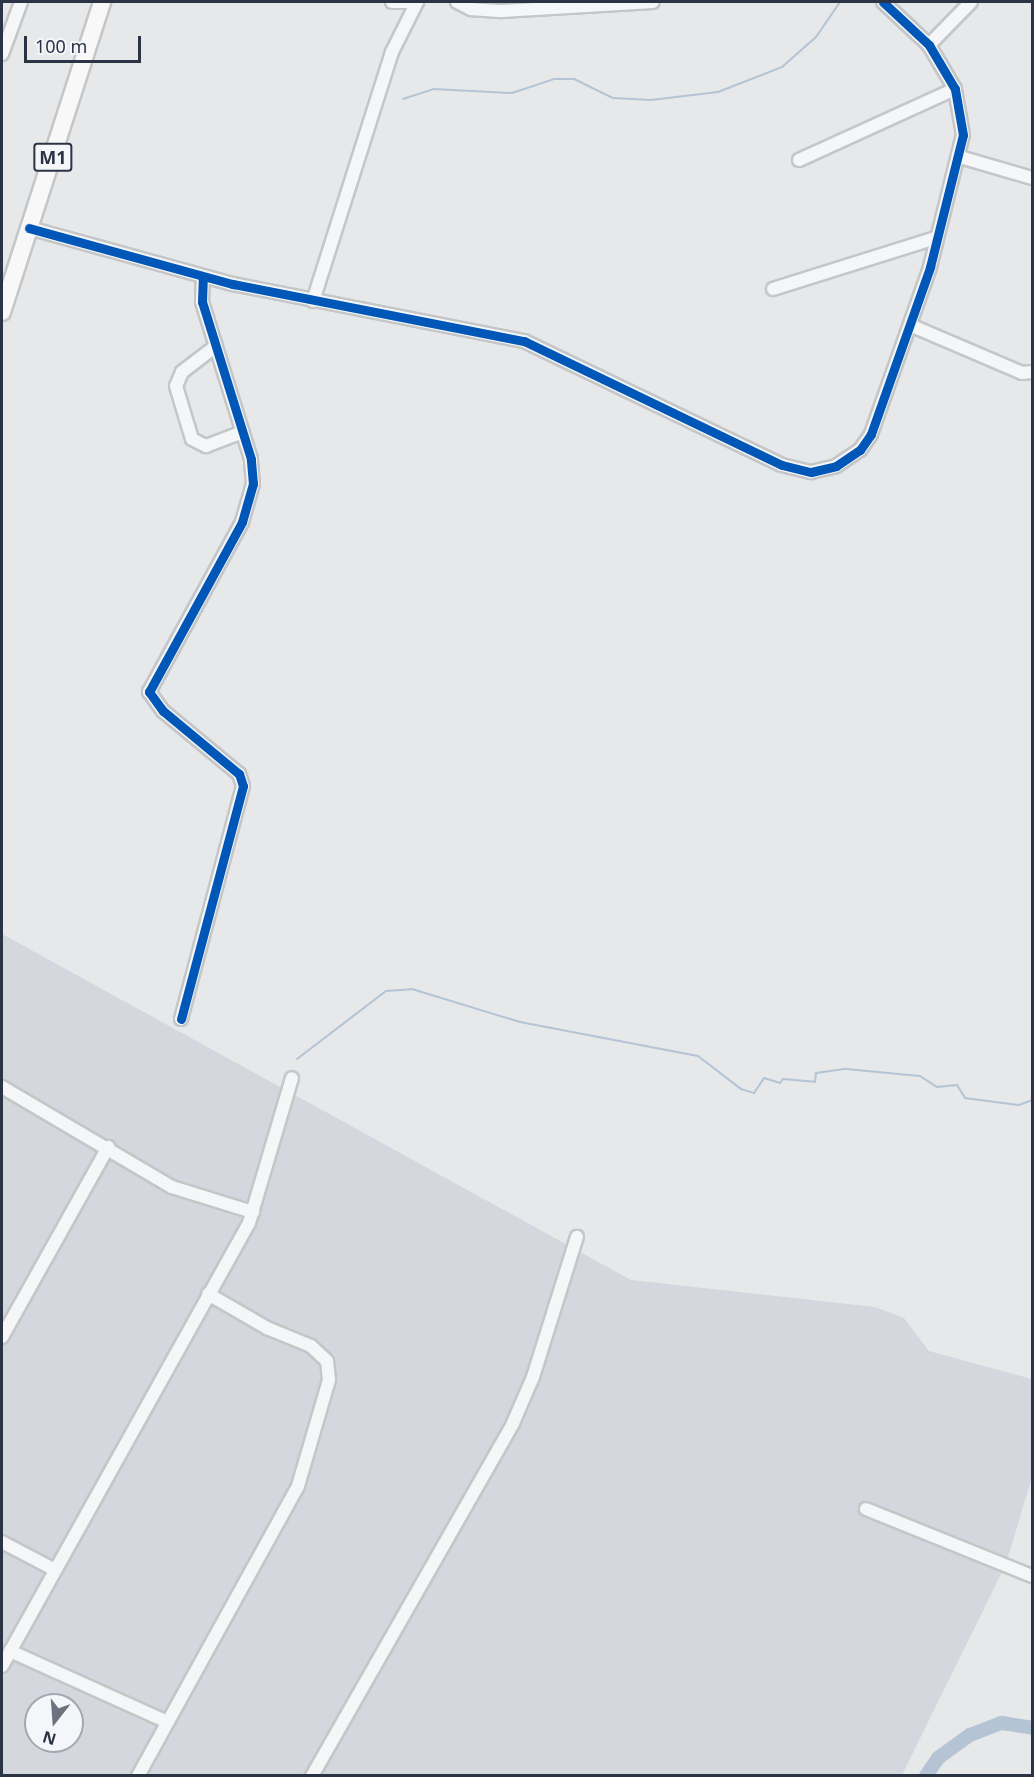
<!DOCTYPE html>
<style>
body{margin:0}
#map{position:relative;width:1034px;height:1777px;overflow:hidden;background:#e6e8ea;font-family:"Noto Sans",sans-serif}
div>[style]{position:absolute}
.built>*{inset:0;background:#d4d7dd}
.stream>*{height:2px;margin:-1px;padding:0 1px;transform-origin:1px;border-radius:1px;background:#b4c4d5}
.river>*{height:14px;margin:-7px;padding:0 7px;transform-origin:7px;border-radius:7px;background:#b4c4d5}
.roads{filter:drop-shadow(2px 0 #c4c6c8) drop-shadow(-2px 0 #c4c6c8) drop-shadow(0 2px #c4c6c8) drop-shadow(0 -2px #c4c6c8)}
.minor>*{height:12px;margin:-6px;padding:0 6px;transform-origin:6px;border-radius:6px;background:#f5f6f7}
.highway>*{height:16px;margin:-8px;padding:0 8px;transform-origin:8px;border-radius:8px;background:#f8f8f8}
.cycleway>*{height:9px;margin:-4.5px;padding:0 4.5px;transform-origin:4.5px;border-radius:4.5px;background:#0057b8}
span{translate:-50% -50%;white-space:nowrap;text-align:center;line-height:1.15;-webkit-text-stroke:5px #f4f6f9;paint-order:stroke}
.shield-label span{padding:2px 4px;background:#f4f6f9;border:2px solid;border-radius:4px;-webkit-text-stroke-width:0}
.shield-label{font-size:18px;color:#2b3445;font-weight:700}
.frame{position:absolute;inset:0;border:3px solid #2b3445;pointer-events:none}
.north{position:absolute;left:24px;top:1693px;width:60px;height:60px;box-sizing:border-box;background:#f4f6f9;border:2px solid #a4a8b1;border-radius:50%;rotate:197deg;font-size:16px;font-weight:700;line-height:24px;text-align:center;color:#2b3445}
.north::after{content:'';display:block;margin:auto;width:21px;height:27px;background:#6c737f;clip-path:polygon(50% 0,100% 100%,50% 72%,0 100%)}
.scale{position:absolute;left:24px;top:36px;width:117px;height:27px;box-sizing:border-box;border:3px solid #2b3445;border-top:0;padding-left:8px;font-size:18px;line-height:21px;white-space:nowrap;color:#2b3445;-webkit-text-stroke:4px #f4f6f9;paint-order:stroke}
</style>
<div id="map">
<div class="built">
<i style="clip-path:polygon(evenodd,2px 934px,631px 1280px,875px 1307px,904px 1318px,929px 1351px,1032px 1379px,1032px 1477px,1006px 1564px,902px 1775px,2px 1775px,2px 934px,36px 1705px,72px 1705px,72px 1741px,36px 1741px,36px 1705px)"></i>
</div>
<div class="stream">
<i style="left:403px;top:99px;width:32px;rotate:-18deg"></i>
<i style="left:433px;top:89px;width:79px;rotate:2.9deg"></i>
<i style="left:512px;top:93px;width:44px;rotate:-18.4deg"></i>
<i style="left:554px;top:79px;width:20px"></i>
<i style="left:574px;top:79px;width:43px;rotate:26deg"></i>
<i style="left:613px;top:98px;width:38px;rotate:3deg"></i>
<i style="left:651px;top:100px;width:67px;rotate:-6.8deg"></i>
<i style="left:718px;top:92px;width:69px;rotate:-21.3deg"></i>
<i style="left:782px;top:67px;width:45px;rotate:-41.4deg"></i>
<i style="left:816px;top:37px;width:42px;rotate:-55.6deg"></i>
<i style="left:297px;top:1059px;width:112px;rotate:-37.4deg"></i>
<i style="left:386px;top:991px;width:26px;rotate:-4deg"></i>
<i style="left:412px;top:989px;width:113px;rotate:17deg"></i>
<i style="left:520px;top:1022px;width:181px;rotate:10.8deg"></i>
<i style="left:698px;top:1056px;width:54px;rotate:37.5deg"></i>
<i style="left:741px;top:1089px;width:14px;rotate:17deg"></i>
<i style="left:754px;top:1093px;width:18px;rotate:-56deg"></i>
<i style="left:764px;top:1078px;width:17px;rotate:17deg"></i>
<i style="left:780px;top:1083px;width:5px;rotate:-53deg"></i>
<i style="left:783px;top:1079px;width:32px;rotate:5deg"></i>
<i style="left:815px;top:1082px;width:9px;rotate:-84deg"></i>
<i style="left:816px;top:1073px;width:30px;rotate:-8deg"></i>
<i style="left:846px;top:1069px;width:74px;rotate:5.4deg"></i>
<i style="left:920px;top:1076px;width:20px;rotate:33deg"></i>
<i style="left:937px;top:1087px;width:20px;rotate:-6deg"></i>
<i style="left:957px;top:1085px;width:15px;rotate:58deg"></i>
<i style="left:965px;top:1098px;width:54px;rotate:7.4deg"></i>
<i style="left:1019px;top:1105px;width:14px;rotate:-21deg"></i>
</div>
<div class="river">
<i style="left:926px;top:1776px;width:22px;rotate:-56deg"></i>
<i style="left:938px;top:1758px;width:39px;rotate:-36deg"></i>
<i style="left:970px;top:1735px;width:34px;rotate:-21deg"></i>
<i style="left:1002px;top:1723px;width:30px;rotate:9deg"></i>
</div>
<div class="roads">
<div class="minor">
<i style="left:392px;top:2px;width:25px"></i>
<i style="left:457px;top:2px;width:16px;rotate:27deg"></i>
<i style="left:471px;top:9px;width:31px;rotate:4deg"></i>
<i style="left:502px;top:11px;width:151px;rotate:-3.4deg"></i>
<i style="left:929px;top:45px;width:60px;rotate:-45.7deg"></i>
<i style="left:2px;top:54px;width:55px;rotate:-69.9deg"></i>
<i style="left:960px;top:157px;width:75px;rotate:16.3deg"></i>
<i style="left:799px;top:160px;width:171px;rotate:-24.5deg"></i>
<i style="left:29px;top:228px;width:212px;rotate:15.4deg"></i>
<i style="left:233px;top:284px;width:297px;rotate:11.1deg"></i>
<i style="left:524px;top:341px;width:286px;rotate:25.7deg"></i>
<i style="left:782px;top:465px;width:30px;rotate:14deg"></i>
<i style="left:811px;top:472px;width:26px;rotate:-13deg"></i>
<i style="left:836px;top:466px;width:29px;rotate:-34deg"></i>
<i style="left:860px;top:450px;width:19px;rotate:-55deg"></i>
<i style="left:871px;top:434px;width:177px;rotate:-70.5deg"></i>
<i style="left:930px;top:267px;width:136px;rotate:-76deg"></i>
<i style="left:963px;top:135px;width:47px;rotate:-99.9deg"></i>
<i style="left:955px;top:89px;width:51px;rotate:-120.6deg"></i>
<i style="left:929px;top:45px;width:63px;rotate:-136.9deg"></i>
<i style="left:773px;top:289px;width:171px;rotate:-17.4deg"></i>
<i style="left:313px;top:301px;width:261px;rotate:-72.4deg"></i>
<i style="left:392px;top:52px;width:56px;rotate:-63.4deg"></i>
<i style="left:910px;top:325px;width:122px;rotate:23.2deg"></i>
<i style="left:1022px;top:373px;width:10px;rotate:-6deg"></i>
<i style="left:216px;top:346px;width:43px;rotate:142.6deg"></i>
<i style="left:182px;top:372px;width:15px;rotate:113deg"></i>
<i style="left:176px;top:386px;width:55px;rotate:73.2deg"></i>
<i style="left:192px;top:439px;width:16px;rotate:27deg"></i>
<i style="left:206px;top:446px;width:39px;rotate:-21deg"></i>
<i style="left:181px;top:1019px;width:241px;rotate:-75.1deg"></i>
<i style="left:243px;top:786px;width:13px;rotate:-108deg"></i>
<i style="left:239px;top:774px;width:99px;rotate:-140.3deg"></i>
<i style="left:163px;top:711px;width:24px;rotate:-126deg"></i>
<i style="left:149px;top:692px;width:194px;rotate:-61.3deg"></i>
<i style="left:242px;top:522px;width:40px;rotate:-74deg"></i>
<i style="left:253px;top:484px;width:25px;rotate:-95deg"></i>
<i style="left:251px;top:459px;width:164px;rotate:-107.3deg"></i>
<i style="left:202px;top:302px;width:25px;rotate:-88deg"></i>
<i style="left:2px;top:1087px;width:197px;rotate:30.5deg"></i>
<i style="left:172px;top:1187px;width:85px;rotate:17.2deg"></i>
<i style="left:2px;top:1337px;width:218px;rotate:-60.8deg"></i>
<i style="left:866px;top:1509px;width:179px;rotate:22deg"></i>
<i style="left:2px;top:1542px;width:60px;rotate:27.8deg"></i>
<i style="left:10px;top:1651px;width:172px;rotate:24.3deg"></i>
<i style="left:2px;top:1666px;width:507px;rotate:-60.86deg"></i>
<i style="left:249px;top:1223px;width:151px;rotate:-73.5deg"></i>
<i style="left:138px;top:1776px;width:331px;rotate:-61.1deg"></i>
<i style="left:298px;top:1486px;width:110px;rotate:-73.7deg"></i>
<i style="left:329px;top:1380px;width:19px;rotate:-96deg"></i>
<i style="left:327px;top:1361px;width:22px;rotate:-137deg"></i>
<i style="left:311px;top:1346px;width:48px;rotate:-157.8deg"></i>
<i style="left:267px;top:1328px;width:68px;rotate:-150deg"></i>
<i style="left:312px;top:1776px;width:406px;rotate:-60.3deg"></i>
<i style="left:513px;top:1423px;width:50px;rotate:-66.5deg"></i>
<i style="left:533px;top:1377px;width:147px;rotate:-72.6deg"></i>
</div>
<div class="highway">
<i style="left:2px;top:312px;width:326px;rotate:-72.1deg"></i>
</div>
</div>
<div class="cycleway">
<i style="left:29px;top:228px;width:212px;rotate:15.4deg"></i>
<i style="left:233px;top:284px;width:297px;rotate:11.1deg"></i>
<i style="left:524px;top:341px;width:286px;rotate:25.7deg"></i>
<i style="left:782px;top:465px;width:30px;rotate:14deg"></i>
<i style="left:811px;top:472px;width:26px;rotate:-13deg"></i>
<i style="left:836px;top:466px;width:29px;rotate:-34deg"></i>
<i style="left:860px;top:450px;width:19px;rotate:-55deg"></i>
<i style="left:871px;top:434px;width:177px;rotate:-70.5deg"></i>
<i style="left:930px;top:267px;width:136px;rotate:-76deg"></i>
<i style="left:963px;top:135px;width:47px;rotate:-99.9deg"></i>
<i style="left:955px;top:89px;width:51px;rotate:-120.6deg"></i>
<i style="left:929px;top:45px;width:63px;rotate:-136.9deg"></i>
<i style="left:181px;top:1019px;width:241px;rotate:-75.1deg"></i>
<i style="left:243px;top:786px;width:13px;rotate:-108deg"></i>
<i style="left:239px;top:774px;width:99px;rotate:-140.3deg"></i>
<i style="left:163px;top:711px;width:24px;rotate:-126deg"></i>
<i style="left:149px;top:692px;width:194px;rotate:-61.3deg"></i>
<i style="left:242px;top:522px;width:40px;rotate:-74deg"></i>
<i style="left:253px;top:484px;width:25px;rotate:-95deg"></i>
<i style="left:251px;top:459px;width:164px;rotate:-107.3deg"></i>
<i style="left:202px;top:302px;width:25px;rotate:-88deg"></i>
</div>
<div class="shield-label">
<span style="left:53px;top:157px">M1</span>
</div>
<div class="frame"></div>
<div class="north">N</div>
<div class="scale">100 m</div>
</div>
